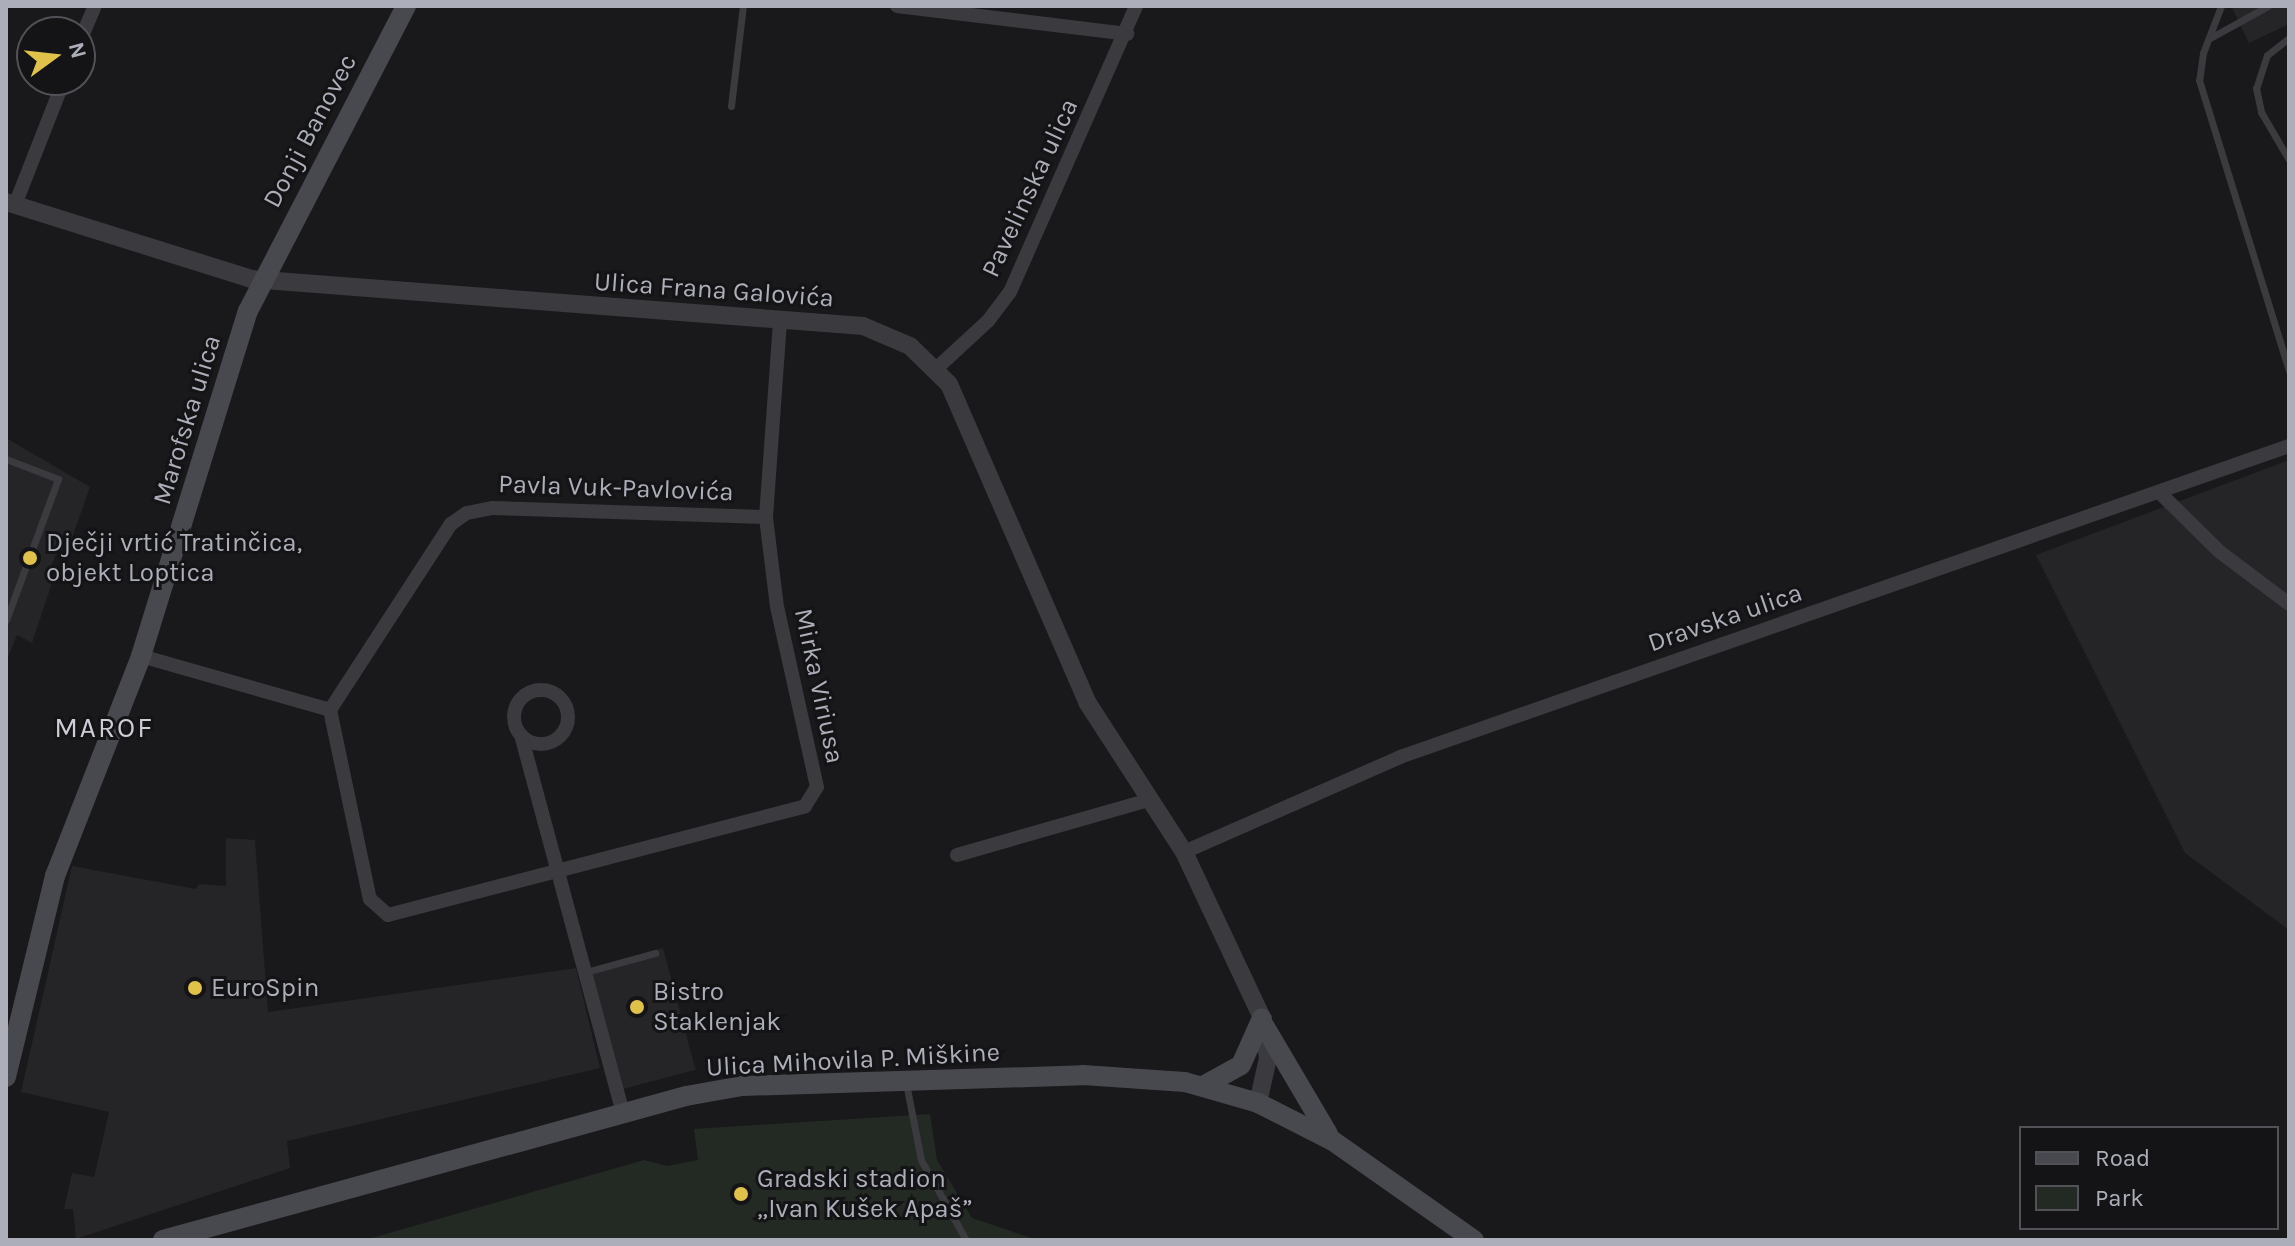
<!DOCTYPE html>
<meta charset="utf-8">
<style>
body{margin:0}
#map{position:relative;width:2295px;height:1246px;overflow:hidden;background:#19181a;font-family:Karla,sans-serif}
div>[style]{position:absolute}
.built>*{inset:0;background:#252427;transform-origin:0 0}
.green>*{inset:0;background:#232a24}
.service>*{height:7px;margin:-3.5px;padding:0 3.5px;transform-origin:3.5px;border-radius:3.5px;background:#3a3a3f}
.minor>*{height:14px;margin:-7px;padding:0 7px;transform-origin:7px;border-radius:7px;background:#3a3a3f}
.minor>.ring{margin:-7px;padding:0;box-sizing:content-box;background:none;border:14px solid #3a3a3f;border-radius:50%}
.tertiary>*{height:18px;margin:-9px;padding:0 9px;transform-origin:9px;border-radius:9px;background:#3a3a3f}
.secondary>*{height:20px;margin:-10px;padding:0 10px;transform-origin:10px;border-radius:10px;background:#48494f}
.dots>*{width:22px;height:22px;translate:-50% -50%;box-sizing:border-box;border:4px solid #141315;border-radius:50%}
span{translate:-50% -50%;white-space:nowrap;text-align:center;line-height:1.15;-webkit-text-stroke:6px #141315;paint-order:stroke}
.street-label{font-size:26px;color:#acaeb9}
.poi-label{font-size:26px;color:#acaeb9}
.left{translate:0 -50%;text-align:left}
.neighbourhood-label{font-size:28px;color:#cdced5;letter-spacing:2px}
.frame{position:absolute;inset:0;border:8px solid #acaeb9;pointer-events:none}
.legend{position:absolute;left:2019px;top:1126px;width:260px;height:104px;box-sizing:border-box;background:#141315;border:2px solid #515157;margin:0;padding:10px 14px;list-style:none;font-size:24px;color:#acaeb9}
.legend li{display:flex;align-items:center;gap:16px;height:40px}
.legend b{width:40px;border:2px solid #515157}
.north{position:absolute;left:16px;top:16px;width:80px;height:80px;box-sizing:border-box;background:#141315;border:2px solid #515157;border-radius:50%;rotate:75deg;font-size:22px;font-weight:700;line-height:32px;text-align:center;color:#acaeb9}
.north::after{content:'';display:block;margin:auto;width:28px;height:36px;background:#e0c14a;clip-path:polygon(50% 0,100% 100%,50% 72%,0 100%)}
</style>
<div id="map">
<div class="built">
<i style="clip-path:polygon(2231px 6px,2289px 6px,2289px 24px,2249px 43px)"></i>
<i style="clip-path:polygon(6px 438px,90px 487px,72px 538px,64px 535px,47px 576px,53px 580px,32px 643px,17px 635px,6px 662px)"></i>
<i style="clip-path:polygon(2289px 460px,2289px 930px,2185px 853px,2036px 555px)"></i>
<i style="clip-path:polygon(226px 838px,255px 840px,268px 1012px,576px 968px,600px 1068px,287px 1141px,290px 1168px,76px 1239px,73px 1209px,64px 1209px,72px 1173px,94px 1177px,109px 1112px,21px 1092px,72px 866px,196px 889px,199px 884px,226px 886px)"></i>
<i style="left:663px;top:948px;width:126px;height:75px;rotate:75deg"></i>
</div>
<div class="green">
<i style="clip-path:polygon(930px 1114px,937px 1160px,972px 1218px,1037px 1240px,365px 1240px,644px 1160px,667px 1166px,698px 1160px,694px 1129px)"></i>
</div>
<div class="service">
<i style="left:2221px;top:6px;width:50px;rotate:111deg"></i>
<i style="left:2203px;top:53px;width:27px;rotate:98deg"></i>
<i style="left:2199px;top:80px;width:305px;rotate:72.8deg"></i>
<i style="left:2210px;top:38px;width:66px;rotate:-28.9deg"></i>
<i style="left:2289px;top:38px;width:28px;rotate:142deg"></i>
<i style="left:2267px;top:55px;width:35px;rotate:108deg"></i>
<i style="left:2256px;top:88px;width:25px;rotate:78deg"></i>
<i style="left:2261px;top:112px;width:56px;rotate:59.7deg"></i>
<i style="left:731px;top:106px;width:101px;rotate:-83.2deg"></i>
<i style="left:6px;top:459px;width:56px;rotate:21deg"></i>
<i style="left:58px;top:479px;width:150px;rotate:110.2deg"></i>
<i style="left:586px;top:972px;width:72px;rotate:-15.4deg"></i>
<i style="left:906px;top:1083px;width:78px;rotate:79deg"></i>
<i style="left:921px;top:1160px;width:92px;rotate:60.6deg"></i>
</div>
<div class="minor">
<i style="left:897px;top:6px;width:232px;rotate:6.9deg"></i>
<i style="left:80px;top:41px;width:38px;rotate:-67deg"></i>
<i style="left:15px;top:205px;width:134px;rotate:-68.6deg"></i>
<i style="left:937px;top:368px;width:69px;rotate:-42.7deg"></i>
<i style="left:988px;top:321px;width:36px;rotate:-53deg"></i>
<i style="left:1010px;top:292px;width:313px;rotate:-66.2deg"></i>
<i style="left:2161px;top:494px;width:83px;rotate:44.5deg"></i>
<i style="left:2220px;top:552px;width:86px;rotate:37deg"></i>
<i style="left:141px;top:656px;width:197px;rotate:15.9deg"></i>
<i class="ring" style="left:514px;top:690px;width:40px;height:40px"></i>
<i style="left:330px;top:710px;width:193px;rotate:78.1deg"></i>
<i style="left:370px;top:899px;width:24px;rotate:42deg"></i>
<i style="left:388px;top:915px;width:431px;rotate:-14.6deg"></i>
<i style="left:805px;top:806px;width:22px;rotate:-58deg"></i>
<i style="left:817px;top:787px;width:184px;rotate:-102.5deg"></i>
<i style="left:777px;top:607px;width:91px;rotate:-97deg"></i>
<i style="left:766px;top:517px;width:197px;rotate:-85.9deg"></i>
<i style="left:330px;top:710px;width:222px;rotate:-57deg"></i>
<i style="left:451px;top:524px;width:19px;rotate:-35deg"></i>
<i style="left:467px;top:513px;width:25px;rotate:-11deg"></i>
<i style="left:492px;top:508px;width:274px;rotate:1.9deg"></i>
<i style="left:521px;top:735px;width:388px;rotate:74.9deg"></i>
<i style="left:1184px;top:852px;width:236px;rotate:-23.7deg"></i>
<i style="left:1400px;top:757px;width:942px;rotate:-19.28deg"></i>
<i style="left:957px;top:855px;width:200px;rotate:-16deg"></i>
</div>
<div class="tertiary">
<i style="left:6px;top:202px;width:257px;rotate:17.4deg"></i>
<i style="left:251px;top:279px;width:614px;rotate:4.39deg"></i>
<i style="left:863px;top:326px;width:51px;rotate:23.1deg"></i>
<i style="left:910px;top:346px;width:54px;rotate:44.3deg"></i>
<i style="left:949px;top:384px;width:347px;rotate:66.5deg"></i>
<i style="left:1087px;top:702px;width:179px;rotate:57.1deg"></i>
<i style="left:1184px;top:852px;width:183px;rotate:64.8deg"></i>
<i style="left:1262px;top:1018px;width:40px;rotate:81.5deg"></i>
<i style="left:1268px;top:1058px;width:46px;rotate:102.5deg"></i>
</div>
<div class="secondary">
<i style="left:1265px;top:1027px;width:124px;rotate:59.5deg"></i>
<i style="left:6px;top:1077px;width:207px;rotate:-76.3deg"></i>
<i style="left:55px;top:876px;width:236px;rotate:-68.6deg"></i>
<i style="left:141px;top:656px;width:361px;rotate:-72.8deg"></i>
<i style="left:248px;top:311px;width:343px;rotate:-62.6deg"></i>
<i style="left:1203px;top:1086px;width:43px;rotate:-28.9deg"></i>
<i style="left:1241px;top:1065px;width:51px;rotate:-65.9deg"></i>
<i style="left:163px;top:1240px;width:542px;rotate:-15.39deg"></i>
<i style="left:686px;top:1096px;width:57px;rotate:-10.1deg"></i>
<i style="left:742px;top:1086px;width:341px;rotate:-1.8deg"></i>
<i style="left:1083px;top:1075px;width:102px;rotate:3.9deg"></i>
<i style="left:1185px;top:1082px;width:76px;rotate:16deg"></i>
<i style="left:1258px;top:1103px;width:84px;rotate:26.9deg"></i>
<i style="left:1333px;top:1141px;width:172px;rotate:35.1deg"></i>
</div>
<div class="dots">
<i style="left:30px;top:558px;background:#e0c14a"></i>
<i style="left:195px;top:988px;background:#e0c14a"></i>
<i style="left:637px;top:1007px;background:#e0c14a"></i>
<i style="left:741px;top:1194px;background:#e0c14a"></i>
</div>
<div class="street-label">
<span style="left:310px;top:131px;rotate:-62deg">Donji Banovec</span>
<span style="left:1030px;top:188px;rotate:-65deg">Pavelinska ulica</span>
<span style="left:714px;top:290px;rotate:4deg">Ulica Frana Galovića</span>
<span style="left:187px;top:420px;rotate:-73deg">Marofska ulica</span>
<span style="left:616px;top:488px;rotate:2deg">Pavla Vuk-Pavlovića</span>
<span style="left:1725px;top:618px;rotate:-19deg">Dravska ulica</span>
<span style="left:819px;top:686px;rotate:78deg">Mirka Viriusa</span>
<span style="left:853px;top:1060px;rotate:-3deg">Ulica Mihovila P. Miškine</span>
</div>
<div class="poi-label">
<span class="left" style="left:46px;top:558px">Dječji vrtić Tratinčica,<br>objekt Loptica</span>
<span class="left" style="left:211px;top:988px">EuroSpin</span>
<span class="left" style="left:653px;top:1007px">Bistro<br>Staklenjak</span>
<span class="left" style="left:757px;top:1194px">Gradski stadion<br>„Ivan Kušek Apaš”</span>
</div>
<div class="neighbourhood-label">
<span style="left:104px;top:728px">MAROF</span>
</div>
<div class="frame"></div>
<ul class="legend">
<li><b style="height:10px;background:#48494f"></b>Road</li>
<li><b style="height:22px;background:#232a24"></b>Park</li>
</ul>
<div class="north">N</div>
</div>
